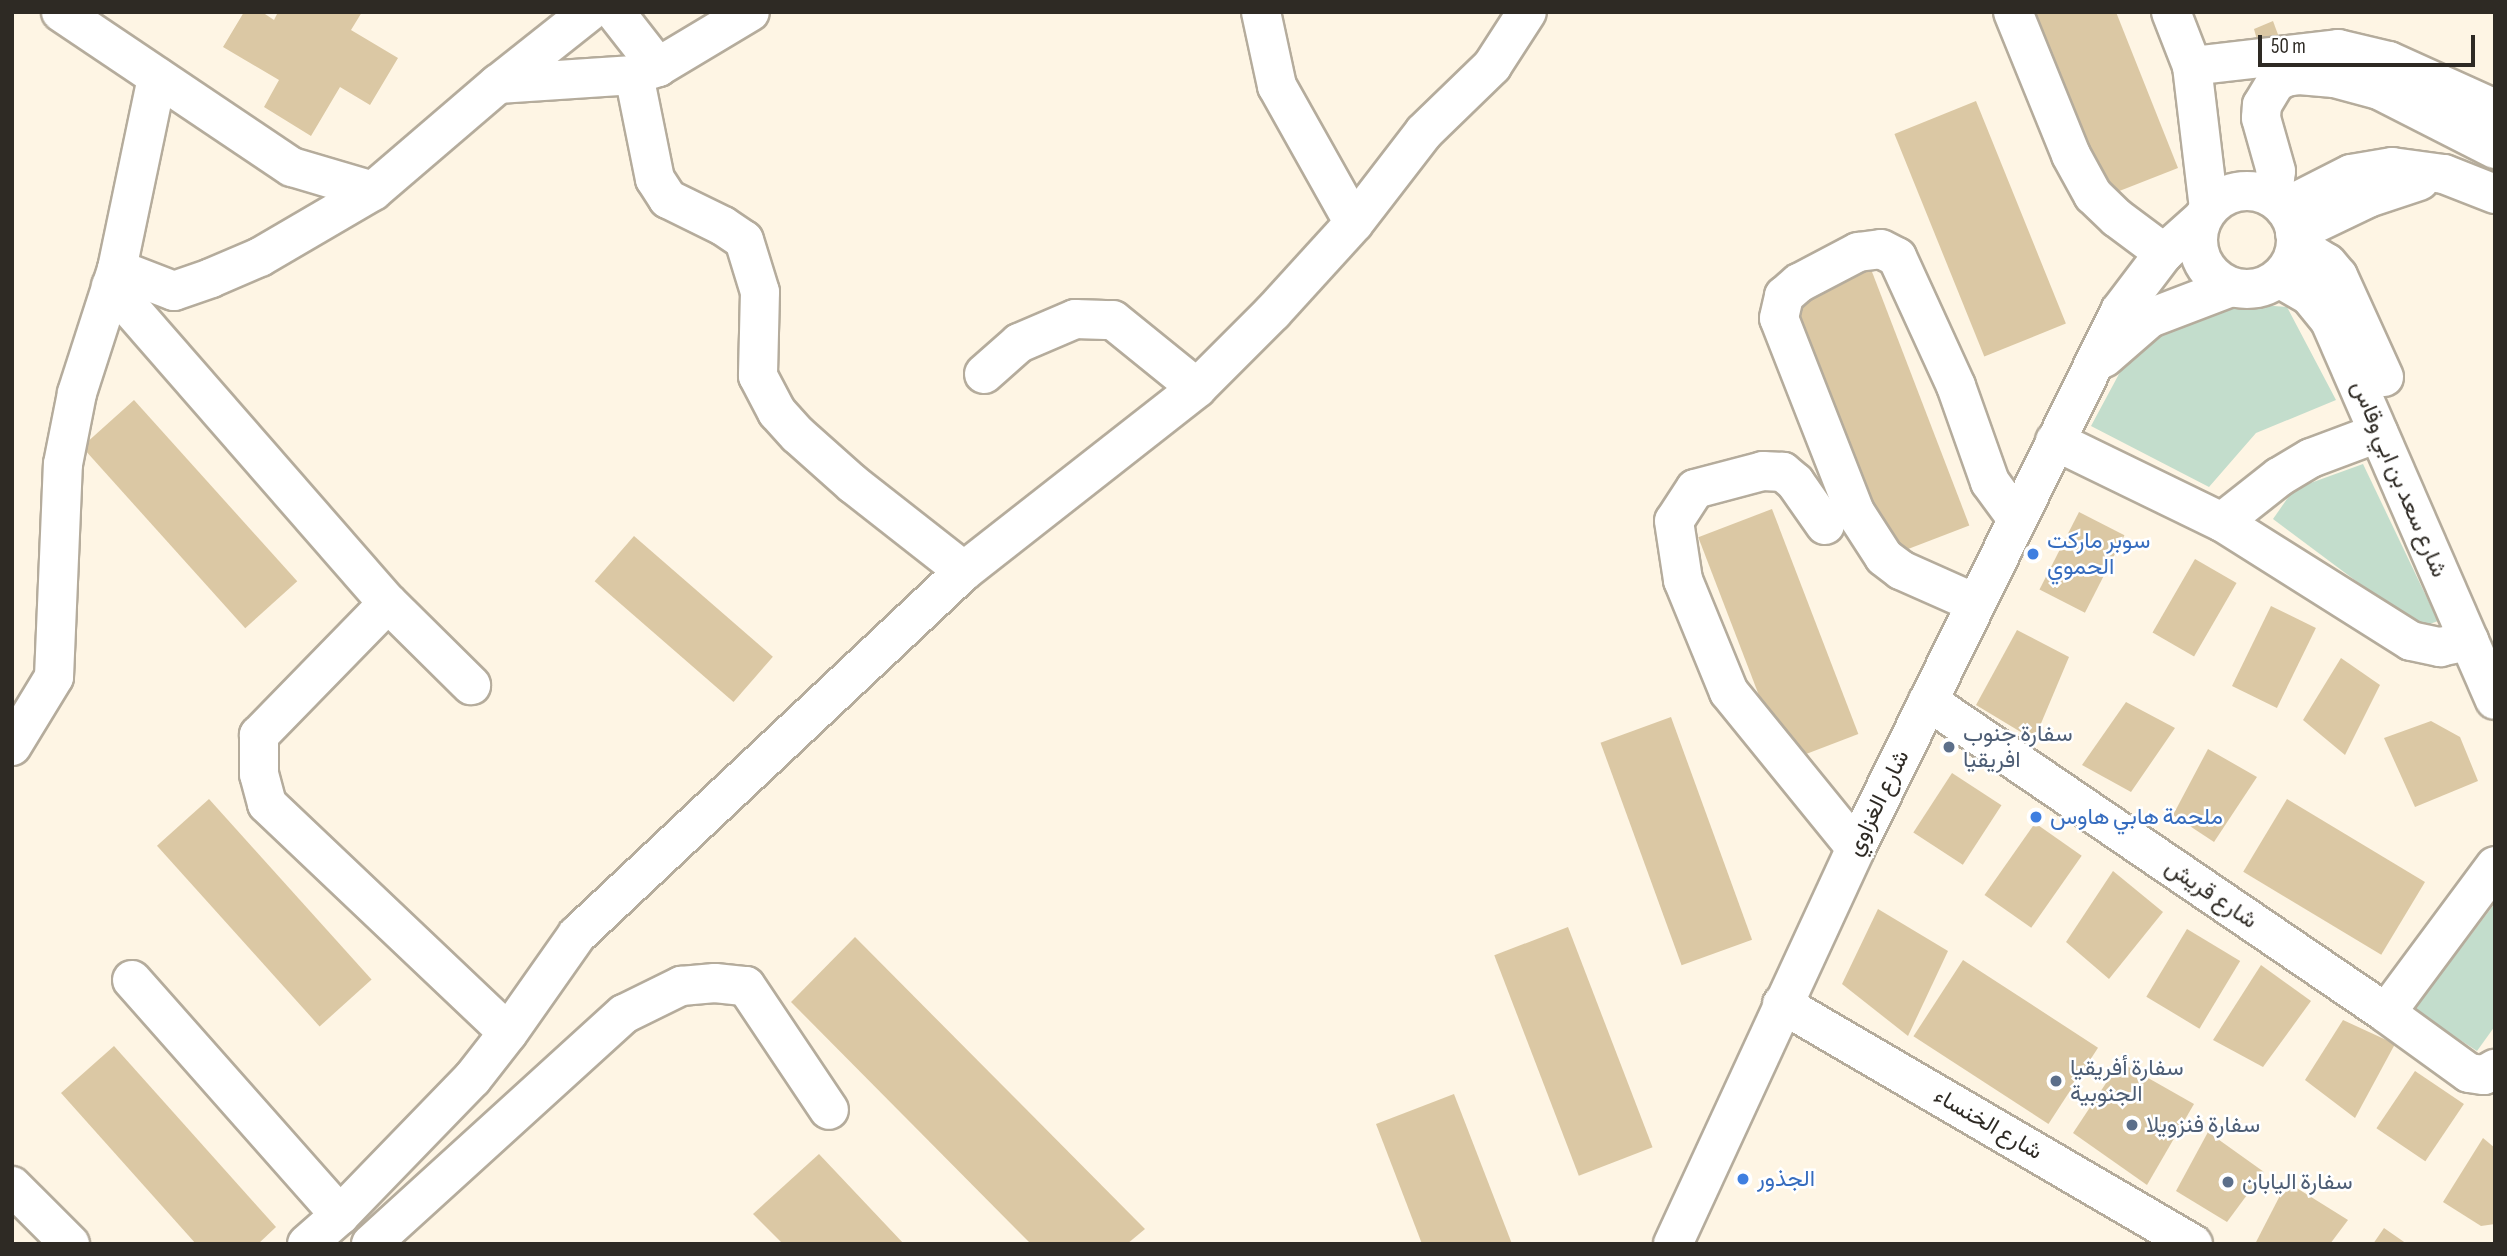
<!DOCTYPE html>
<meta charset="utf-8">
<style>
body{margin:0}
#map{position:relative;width:2507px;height:1256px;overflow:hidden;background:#fef5e4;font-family:"Sofia Sans Condensed",Vazirmatn,sans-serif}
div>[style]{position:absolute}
.green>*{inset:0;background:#c3ddcc}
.building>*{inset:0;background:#dbc8a4;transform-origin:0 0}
.roads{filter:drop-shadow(2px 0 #b5ac9c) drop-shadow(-2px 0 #b5ac9c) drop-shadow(0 2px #b5ac9c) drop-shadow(0 -2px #b5ac9c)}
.minor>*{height:38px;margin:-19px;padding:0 19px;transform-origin:19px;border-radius:19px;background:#fff}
.minor>.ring{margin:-19px;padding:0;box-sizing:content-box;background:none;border:38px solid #fff;border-radius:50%}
.dots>*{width:19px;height:19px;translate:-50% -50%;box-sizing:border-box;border:4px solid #fff;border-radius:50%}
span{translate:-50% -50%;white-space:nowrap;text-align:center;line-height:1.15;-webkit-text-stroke:5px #fff;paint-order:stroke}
.street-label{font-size:23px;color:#2e2a24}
.shop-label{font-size:23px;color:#366cbe}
.left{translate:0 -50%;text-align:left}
.service-label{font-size:23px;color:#4e5e75}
.frame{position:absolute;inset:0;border:14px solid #2e2a24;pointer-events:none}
.scale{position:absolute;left:2258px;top:35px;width:217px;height:32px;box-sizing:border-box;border:4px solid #2e2a24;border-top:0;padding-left:9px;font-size:21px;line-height:24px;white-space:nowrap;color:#2e2a24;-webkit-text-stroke:5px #fff;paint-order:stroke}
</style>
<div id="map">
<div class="green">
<i style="clip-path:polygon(2211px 301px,2287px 307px,2336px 400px,2256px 433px,2209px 487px,2091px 426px,2133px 348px)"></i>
<i style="clip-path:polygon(2363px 464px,2438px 621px,2419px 628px,2273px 519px,2294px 489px)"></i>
<i style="clip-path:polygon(2495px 903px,2495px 1026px,2477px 1051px,2414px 1010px)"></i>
</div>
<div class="building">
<i style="clip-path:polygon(244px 12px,262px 12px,274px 20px,278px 12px,362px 12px,351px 30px,398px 58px,370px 105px,340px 87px,311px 136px,264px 107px,279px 80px,223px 47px)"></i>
<i style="clip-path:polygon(2025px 12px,2116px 12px,2178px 168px,2099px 199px)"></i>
<i style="clip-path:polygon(2273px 21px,2280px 40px,2259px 47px,2254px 29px)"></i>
<i style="left:1976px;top:101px;width:240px;height:88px;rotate:68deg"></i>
<i style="left:1869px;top:264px;width:280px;height:83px;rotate:69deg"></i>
<i style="left:134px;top:400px;width:244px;height:70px;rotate:48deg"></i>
<i style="left:1772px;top:509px;width:241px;height:79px;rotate:69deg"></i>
<i style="left:2079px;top:512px;width:51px;height:87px;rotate:27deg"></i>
<i style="left:634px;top:536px;width:184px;height:60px;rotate:41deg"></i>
<i style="left:2195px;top:559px;width:48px;height:85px;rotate:30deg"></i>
<i style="left:2271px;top:606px;width:50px;height:89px;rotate:26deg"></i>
<i style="clip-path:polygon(2017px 630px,2069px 657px,2034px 740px,1976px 705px)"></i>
<i style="clip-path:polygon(2341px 658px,2380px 685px,2345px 755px,2303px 720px)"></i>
<i style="clip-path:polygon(2126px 702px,2175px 728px,2131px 792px,2082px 765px)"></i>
<i style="left:1671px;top:717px;width:237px;height:75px;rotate:70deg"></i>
<i style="clip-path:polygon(2431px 721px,2460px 737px,2478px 781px,2415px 807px,2384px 738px)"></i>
<i style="clip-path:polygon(2208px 749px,2257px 777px,2214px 842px,2173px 815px)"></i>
<i style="left:1952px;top:773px;width:59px;height:71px;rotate:33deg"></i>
<i style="left:209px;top:799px;width:243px;height:70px;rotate:48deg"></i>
<i style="left:2287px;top:799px;width:161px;height:85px;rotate:31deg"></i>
<i style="left:2035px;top:823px;width:57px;height:88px;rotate:35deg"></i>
<i style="clip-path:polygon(2113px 871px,2163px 912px,2109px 979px,2066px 942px)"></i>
<i style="clip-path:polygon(1878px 909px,1948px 951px,1908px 1036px,1842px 984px)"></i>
<i style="left:1568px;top:927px;width:236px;height:79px;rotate:69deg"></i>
<i style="left:2187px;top:929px;width:62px;height:79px;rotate:31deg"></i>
<i style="clip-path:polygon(855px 937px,1145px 1229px,1127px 1244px,1031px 1244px,791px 1002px)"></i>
<i style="left:1963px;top:960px;width:161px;height:91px;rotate:33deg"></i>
<i style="clip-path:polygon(2261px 965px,2311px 1001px,2263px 1067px,2213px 1040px)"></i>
<i style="clip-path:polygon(2343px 1020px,2395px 1044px,2355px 1118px,2305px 1080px)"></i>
<i style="clip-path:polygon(114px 1046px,276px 1227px,258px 1244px,196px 1244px,61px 1093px)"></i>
<i style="clip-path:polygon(2120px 1062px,2194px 1104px,2147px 1185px,2073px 1133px)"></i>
<i style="left:2415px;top:1071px;width:59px;height:69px;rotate:34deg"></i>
<i style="clip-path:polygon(1454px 1094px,1512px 1244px,1422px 1244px,1376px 1124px)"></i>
<i style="clip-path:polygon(2208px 1132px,2264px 1172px,2227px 1222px,2176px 1191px)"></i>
<i style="clip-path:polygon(2483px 1138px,2495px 1148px,2495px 1224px,2481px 1226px,2443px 1202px)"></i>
<i style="clip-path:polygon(819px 1154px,904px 1244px,783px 1244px,753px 1214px)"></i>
<i style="clip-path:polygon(2287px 1182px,2348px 1220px,2330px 1244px,2255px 1244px)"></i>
<i style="clip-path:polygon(2384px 1228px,2407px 1244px,2373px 1244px)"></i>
</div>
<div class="roads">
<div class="minor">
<i style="left:61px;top:12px;width:278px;rotate:33.9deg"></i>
<i style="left:292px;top:167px;width:84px;rotate:16.5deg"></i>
<i style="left:615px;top:12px;width:70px;rotate:52deg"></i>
<i style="left:1261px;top:12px;width:76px;rotate:77.8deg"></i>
<i style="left:1277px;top:86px;width:157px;rotate:60.7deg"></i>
<i style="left:2013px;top:12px;width:154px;rotate:67.9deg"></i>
<i style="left:2071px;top:155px;width:46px;rotate:61.2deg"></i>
<i style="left:2093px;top:195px;width:33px;rotate:44deg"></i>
<i style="left:2117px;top:218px;width:59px;rotate:36.7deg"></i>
<i style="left:2171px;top:12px;width:58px;rotate:68.7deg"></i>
<i style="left:2192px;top:66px;width:143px;rotate:83.2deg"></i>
<i style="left:2192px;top:66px;width:147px;rotate:-6.6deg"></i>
<i style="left:2338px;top:49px;width:52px;rotate:13.2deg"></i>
<i style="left:2389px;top:61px;width:116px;rotate:24.4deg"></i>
<i style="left:634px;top:75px;width:106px;rotate:78.6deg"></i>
<i style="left:655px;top:179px;width:24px;rotate:57deg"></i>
<i style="left:668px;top:199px;width:61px;rotate:26.1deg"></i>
<i style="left:723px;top:226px;width:25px;rotate:34deg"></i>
<i style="left:744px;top:240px;width:54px;rotate:72.9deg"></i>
<i style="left:760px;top:292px;width:84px;rotate:91.4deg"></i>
<i style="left:758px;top:376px;width:41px;rotate:62.2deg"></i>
<i style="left:777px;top:412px;width:31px;rotate:48deg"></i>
<i style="left:798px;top:435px;width:74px;rotate:41.7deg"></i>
<i style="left:853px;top:484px;width:141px;rotate:38.1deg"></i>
<i style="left:498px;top:84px;width:116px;rotate:-38.4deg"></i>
<i class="ring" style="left:2198px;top:191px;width:60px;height:60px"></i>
<i style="left:2273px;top:198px;width:27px;rotate:-84deg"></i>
<i style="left:2276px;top:171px;width:55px;rotate:-105.8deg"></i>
<i style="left:2261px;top:118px;width:13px;rotate:-86deg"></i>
<i style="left:2262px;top:105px;width:26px;rotate:-59deg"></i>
<i style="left:2275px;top:83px;width:13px;rotate:-29deg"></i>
<i style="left:2286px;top:77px;width:13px;rotate:-9deg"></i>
<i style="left:2299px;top:75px;width:35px;rotate:5deg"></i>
<i style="left:2334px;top:78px;width:47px;rotate:14.9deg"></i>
<i style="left:2379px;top:90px;width:130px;rotate:27deg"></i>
<i style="left:2284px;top:208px;width:75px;rotate:-26.9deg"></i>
<i style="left:2351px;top:174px;width:42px;rotate:-9.7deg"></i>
<i style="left:2392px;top:167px;width:52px;rotate:7.7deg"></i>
<i style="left:2444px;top:174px;width:55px;rotate:21.4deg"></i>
<i style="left:2295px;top:233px;width:81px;rotate:-25.6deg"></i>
<i style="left:2368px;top:198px;width:54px;rotate:-18.4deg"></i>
<i style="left:2296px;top:244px;width:36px;rotate:32deg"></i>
<i style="left:2327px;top:263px;width:17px;rotate:50deg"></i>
<i style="left:2338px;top:276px;width:111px;rotate:65.5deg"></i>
<i style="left:117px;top:269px;width:61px;rotate:21.1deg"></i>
<i style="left:174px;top:291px;width:39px;rotate:-19deg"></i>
<i style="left:211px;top:278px;width:53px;rotate:-23.2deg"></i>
<i style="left:260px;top:257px;width:131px;rotate:-30.3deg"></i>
<i style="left:373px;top:191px;width:165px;rotate:-40.6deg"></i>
<i style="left:498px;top:84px;width:136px;rotate:-3.8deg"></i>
<i style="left:634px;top:75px;width:25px;rotate:-18deg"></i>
<i style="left:658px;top:67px;width:107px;rotate:-30.9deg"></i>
<i style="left:2279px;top:278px;width:34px;rotate:30deg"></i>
<i style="left:2309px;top:295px;width:33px;rotate:51deg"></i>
<i style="left:2330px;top:321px;width:413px;rotate:66.5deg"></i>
<i style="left:111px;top:286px;width:421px;rotate:48.9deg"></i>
<i style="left:388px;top:603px;width:117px;rotate:44.7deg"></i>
<i style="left:2104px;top:358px;width:61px;rotate:-41deg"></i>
<i style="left:2150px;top:318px;width:87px;rotate:-20.9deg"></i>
<i style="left:984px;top:374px;width:47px;rotate:-41.5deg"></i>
<i style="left:1019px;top:343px;width:61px;rotate:-23.2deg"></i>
<i style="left:1075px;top:319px;width:38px;rotate:2deg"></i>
<i style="left:1113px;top:320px;width:108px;rotate:39deg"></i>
<i style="left:2055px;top:441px;width:186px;rotate:25.9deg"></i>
<i style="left:2222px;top:522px;width:223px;rotate:32.2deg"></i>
<i style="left:2411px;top:641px;width:30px;rotate:12deg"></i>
<i style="left:2440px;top:647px;width:30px;rotate:-12deg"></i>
<i style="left:2222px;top:522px;width:73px;rotate:-38.3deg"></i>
<i style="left:2279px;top:477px;width:37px;rotate:-31deg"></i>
<i style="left:2311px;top:458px;width:72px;rotate:-20.5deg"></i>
<i style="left:1825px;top:525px;width:52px;rotate:-124.9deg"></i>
<i style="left:1795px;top:482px;width:16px;rotate:-140deg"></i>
<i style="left:1783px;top:472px;width:20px;rotate:-177deg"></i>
<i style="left:1763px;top:471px;width:70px;rotate:165.2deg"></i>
<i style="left:1695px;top:489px;width:38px;rotate:123deg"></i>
<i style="left:1674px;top:521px;width:60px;rotate:81.3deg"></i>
<i style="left:1683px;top:580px;width:121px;rotate:67.7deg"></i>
<i style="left:1729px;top:692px;width:201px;rotate:50.9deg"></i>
<i style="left:388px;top:603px;width:185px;rotate:134.3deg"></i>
<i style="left:259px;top:735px;width:39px;rotate:90deg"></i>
<i style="left:259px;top:774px;width:31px;rotate:75deg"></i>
<i style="left:267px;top:804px;width:332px;rotate:43.5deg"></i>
<i style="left:1975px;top:603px;width:81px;rotate:-156deg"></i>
<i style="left:1901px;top:570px;width:21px;rotate:-143deg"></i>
<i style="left:1884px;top:557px;width:54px;rotate:-122.8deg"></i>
<i style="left:1855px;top:512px;width:208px;rotate:-111.4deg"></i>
<i style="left:1779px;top:318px;width:23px;rotate:-77deg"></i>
<i style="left:1784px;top:296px;width:20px;rotate:-41deg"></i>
<i style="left:1799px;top:283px;width:67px;rotate:-27.7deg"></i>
<i style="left:1858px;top:252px;width:23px;rotate:-7deg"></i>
<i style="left:1881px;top:249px;width:18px;rotate:27deg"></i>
<i style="left:1897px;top:257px;width:142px;rotate:65.4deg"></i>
<i style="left:1956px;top:386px;width:102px;rotate:70.5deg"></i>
<i style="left:1990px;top:482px;width:46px;rotate:53.9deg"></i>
<i style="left:1928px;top:701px;width:554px;rotate:34.26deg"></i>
<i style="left:2386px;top:1013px;width:102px;rotate:35.9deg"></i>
<i style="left:2469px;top:1073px;width:15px;rotate:8deg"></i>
<i style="left:2484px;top:1075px;width:13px;rotate:-29deg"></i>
<i style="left:12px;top:746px;width:81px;rotate:-58.7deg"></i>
<i style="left:54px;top:677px;width:213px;rotate:-87.6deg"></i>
<i style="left:63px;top:464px;width:72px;rotate:-78.8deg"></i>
<i style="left:77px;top:393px;width:130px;rotate:-72.1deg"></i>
<i style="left:117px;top:269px;width:196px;rotate:-78.2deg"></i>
<i style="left:132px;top:980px;width:314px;rotate:48.5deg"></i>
<i style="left:1782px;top:1004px;width:476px;rotate:30.3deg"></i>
<i style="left:2386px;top:1013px;width:183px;rotate:-53.4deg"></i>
<i style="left:12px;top:1186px;width:82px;rotate:45deg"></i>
<i style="left:307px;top:1244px;width:44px;rotate:-41.3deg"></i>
<i style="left:340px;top:1215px;width:190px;rotate:-45.9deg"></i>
<i style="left:472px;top:1079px;width:58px;rotate:-52deg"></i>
<i style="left:508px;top:1033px;width:120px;rotate:-54.9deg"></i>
<i style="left:577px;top:935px;width:531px;rotate:-43.25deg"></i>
<i style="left:964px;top:571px;width:296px;rotate:-38.1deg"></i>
<i style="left:1197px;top:388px;width:107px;rotate:-45deg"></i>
<i style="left:1273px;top:312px;width:120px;rotate:-47.7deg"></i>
<i style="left:1354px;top:223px;width:115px;rotate:-52.4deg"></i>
<i style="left:1424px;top:132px;width:95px;rotate:-44.1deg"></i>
<i style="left:1492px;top:66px;width:64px;rotate:-57.1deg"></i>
<i style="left:371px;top:1244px;width:342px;rotate:-42.3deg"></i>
<i style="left:624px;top:1014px;width:64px;rotate:-26.2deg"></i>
<i style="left:681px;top:986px;width:34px;rotate:-5deg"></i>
<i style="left:715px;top:983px;width:31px;rotate:6deg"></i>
<i style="left:746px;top:986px;width:149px;rotate:56.2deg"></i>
<i style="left:1673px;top:1244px;width:436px;rotate:-65.2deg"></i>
<i style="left:1856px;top:848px;width:598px;rotate:-63.82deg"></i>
<i style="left:2120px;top:311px;width:73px;rotate:-52.8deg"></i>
<i style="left:2164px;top:253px;width:51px;rotate:-41.8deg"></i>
</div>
</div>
<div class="dots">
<i style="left:2033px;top:554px;background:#3f7fe0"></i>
<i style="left:1949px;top:747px;background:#5c6f8a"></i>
<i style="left:2036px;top:817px;background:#3f7fe0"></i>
<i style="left:2056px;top:1081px;background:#5c6f8a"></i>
<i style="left:2132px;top:1125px;background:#5c6f8a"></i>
<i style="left:1743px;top:1179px;background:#3f7fe0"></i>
<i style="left:2228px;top:1182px;background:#5c6f8a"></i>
</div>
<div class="street-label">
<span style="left:2399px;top:479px;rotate:67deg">شارع سعد بن ابي وقاس</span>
<span style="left:1878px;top:803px;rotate:-64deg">شارع الغزاوي</span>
<span style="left:2211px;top:894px;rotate:34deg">شارع قريش</span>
<span style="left:1988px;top:1124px;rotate:30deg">شارع الخنساء</span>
</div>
<div class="shop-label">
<span class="left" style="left:2047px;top:554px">سوبر ماركت<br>الحموي</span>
<span class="left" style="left:2050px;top:817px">ملحمة هابي هاوس</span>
<span class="left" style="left:1757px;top:1179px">الجذور</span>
</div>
<div class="service-label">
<span class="left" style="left:1963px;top:747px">سفارة جنوب<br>افريقيا</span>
<span class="left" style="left:2070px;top:1081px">سفارة أفريقيا<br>الجنوبية</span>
<span class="left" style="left:2146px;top:1125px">سفارة فنزويلا</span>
<span class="left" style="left:2242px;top:1182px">سفارة اليابان</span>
</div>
<div class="frame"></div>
<div class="scale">50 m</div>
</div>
